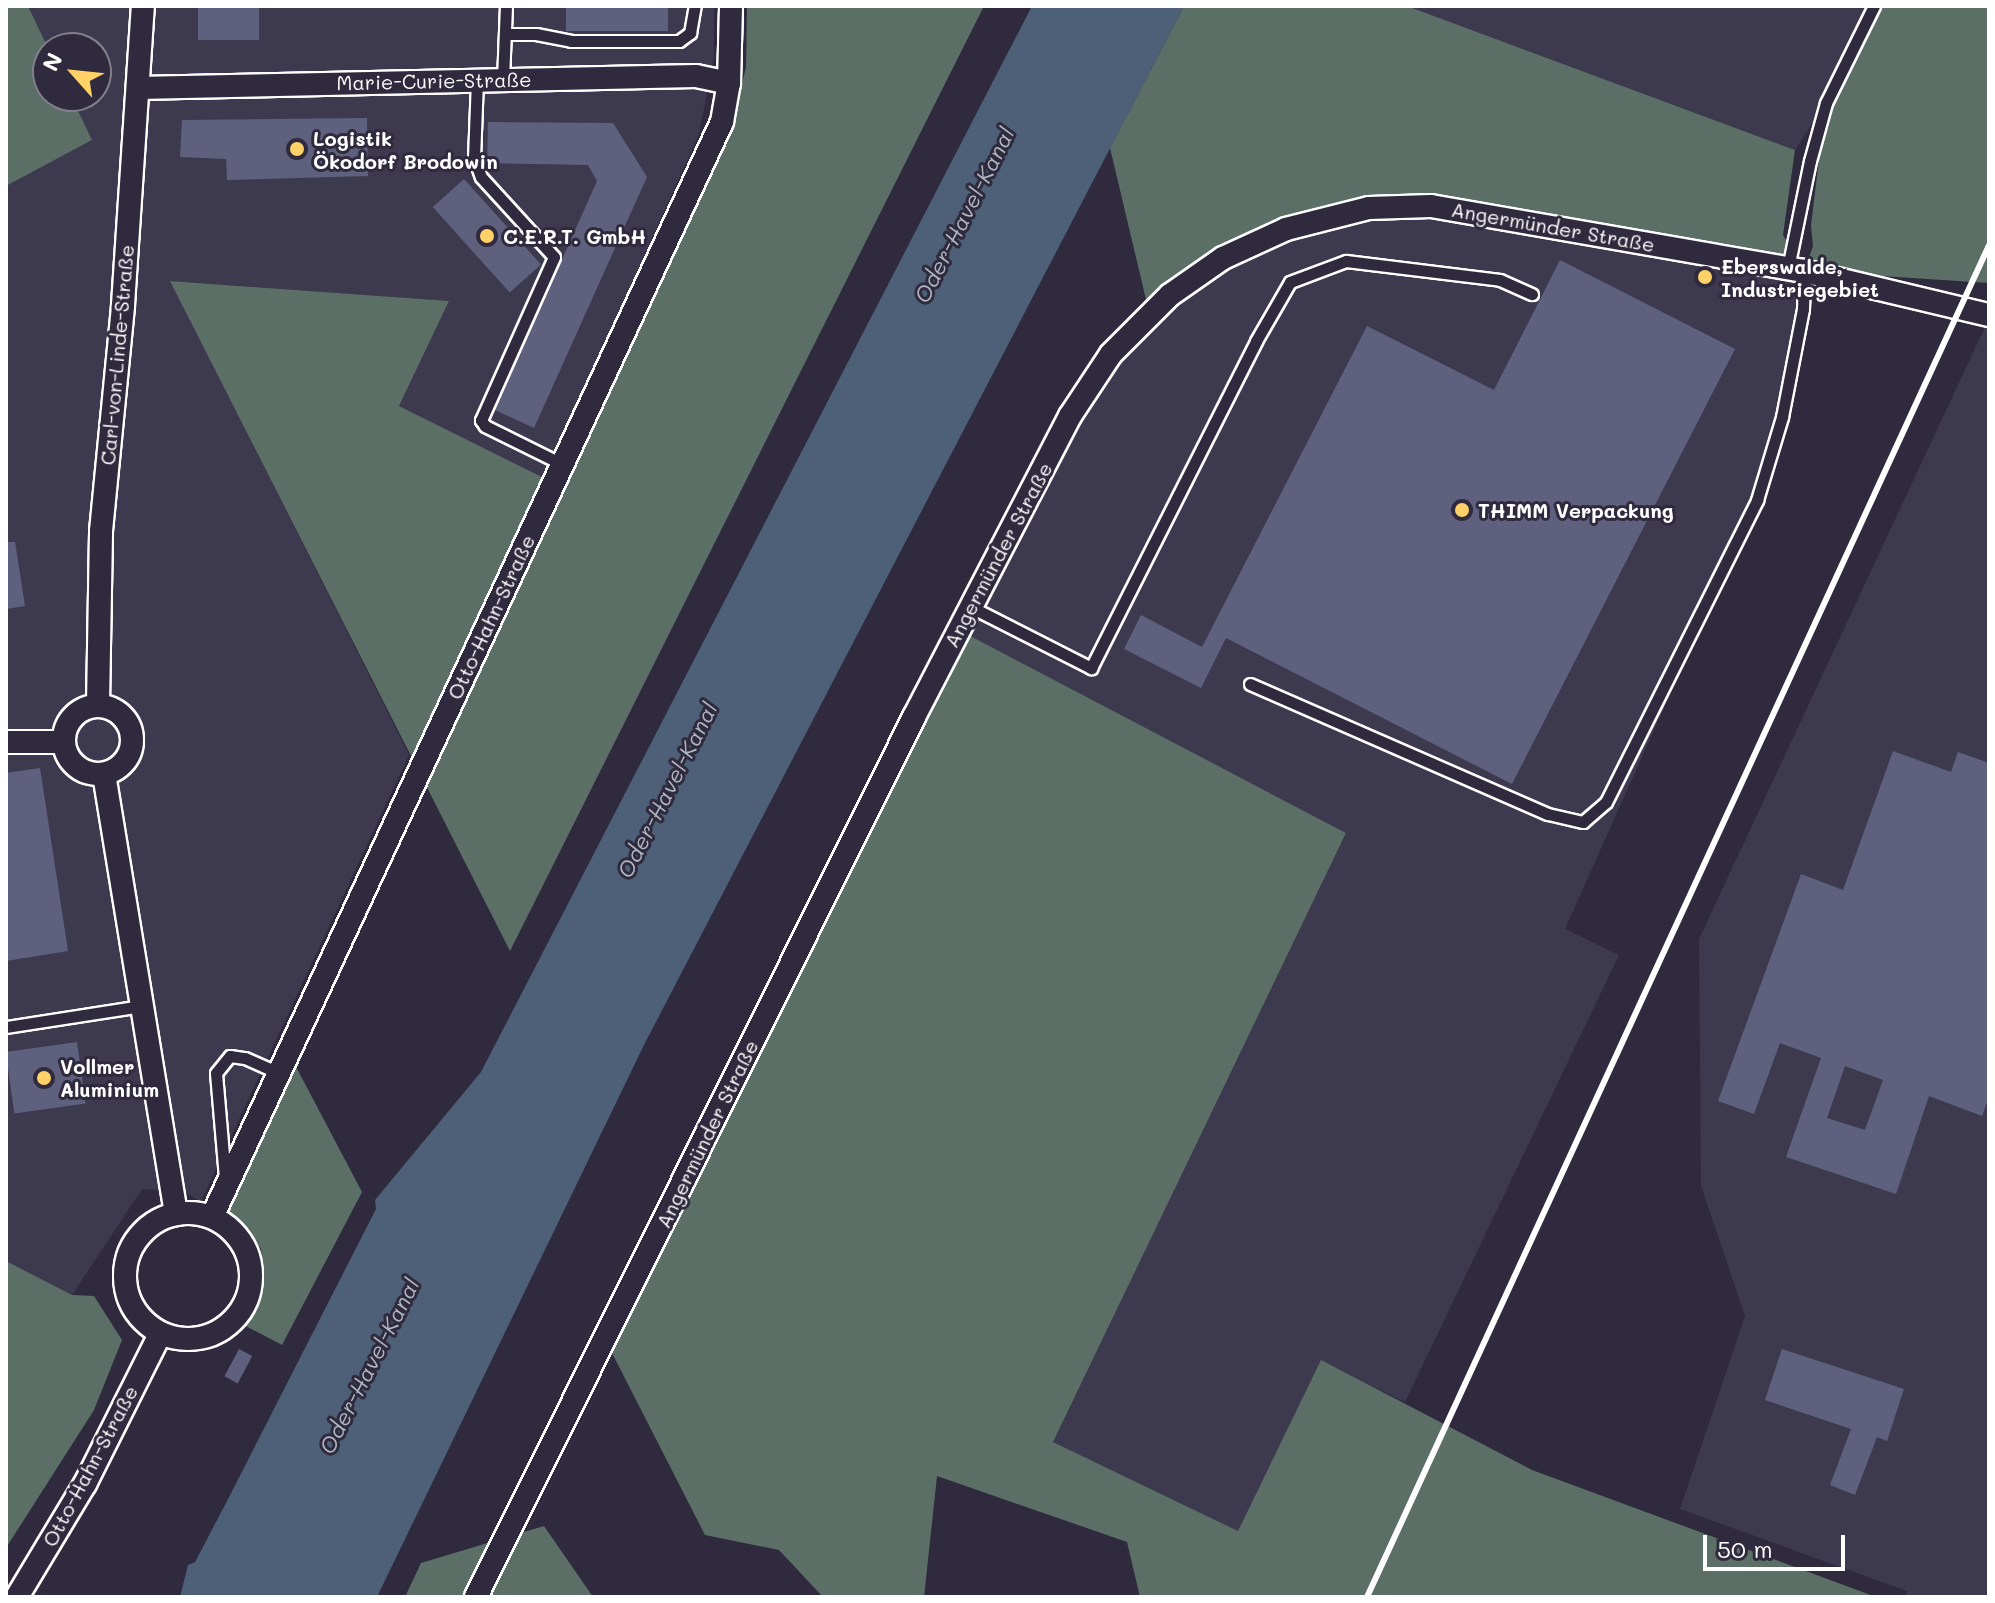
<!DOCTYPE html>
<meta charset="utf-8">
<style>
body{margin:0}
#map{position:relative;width:1995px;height:1603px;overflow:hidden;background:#2f2a3d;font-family:Mali,sans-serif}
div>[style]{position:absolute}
.built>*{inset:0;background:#3d3a50}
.green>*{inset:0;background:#5c6f67}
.water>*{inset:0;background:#4d6078}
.building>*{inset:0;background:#5f607d;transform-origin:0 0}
.roads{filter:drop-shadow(2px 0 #fff) drop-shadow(-2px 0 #fff) drop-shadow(0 2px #fff) drop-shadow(0 -2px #fff)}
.lane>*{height:11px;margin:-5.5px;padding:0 5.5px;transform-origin:5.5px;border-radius:5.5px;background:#2f2a3d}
.street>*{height:22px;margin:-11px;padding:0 11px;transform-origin:11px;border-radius:11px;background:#2f2a3d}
.street>.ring{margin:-11px;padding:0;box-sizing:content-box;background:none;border:22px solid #2f2a3d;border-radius:50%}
.rail>*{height:6px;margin:-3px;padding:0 3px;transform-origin:3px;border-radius:3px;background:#fff}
.dots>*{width:22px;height:22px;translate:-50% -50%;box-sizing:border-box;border:4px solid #2f2a3d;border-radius:50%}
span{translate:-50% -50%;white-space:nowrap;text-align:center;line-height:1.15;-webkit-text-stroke:6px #2f2a3d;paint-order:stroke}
.street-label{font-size:20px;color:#fff}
.poi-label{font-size:20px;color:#fff;font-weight:700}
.left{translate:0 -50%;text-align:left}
.water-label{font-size:22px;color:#afb7c2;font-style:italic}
.frame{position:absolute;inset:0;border:8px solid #fff;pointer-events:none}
.north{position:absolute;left:32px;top:32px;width:80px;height:80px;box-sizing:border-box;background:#2f2a3d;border:2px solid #827f8b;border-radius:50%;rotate:297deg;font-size:22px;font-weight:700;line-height:32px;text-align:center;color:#fff}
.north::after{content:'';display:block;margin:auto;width:28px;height:36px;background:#ffd166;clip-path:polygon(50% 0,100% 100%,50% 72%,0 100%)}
.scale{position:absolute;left:1703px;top:1535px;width:142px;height:36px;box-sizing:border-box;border:4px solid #fff;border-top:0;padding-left:10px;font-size:24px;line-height:28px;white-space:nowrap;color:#fff;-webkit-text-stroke:6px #2f2a3d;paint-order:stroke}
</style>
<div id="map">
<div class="built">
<i style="clip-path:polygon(28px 6px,714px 6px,714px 58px,699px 134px,544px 479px,399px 406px,449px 301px,171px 281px,409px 755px,201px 1201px,181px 1191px,142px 1189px,72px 1295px,6px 1261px,6px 186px,92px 140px,71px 96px,96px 96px,96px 48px,48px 48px)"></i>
<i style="clip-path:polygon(1407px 6px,1871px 6px,1826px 103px,1795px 150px)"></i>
<i style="clip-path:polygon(1391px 209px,1804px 271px,1803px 309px,1757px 500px,1565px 929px,1619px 955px,1405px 1402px,1321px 1361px,1238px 1531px,1053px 1442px,1346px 833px,959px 630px,1044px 467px,1149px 312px,1286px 229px)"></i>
<i style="clip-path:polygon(1985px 327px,1989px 328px,1989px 1597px,1906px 1597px,1907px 1591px,1680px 1509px,1745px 1316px,1701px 1186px,1699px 939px)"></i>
</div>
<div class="green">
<i style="clip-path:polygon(6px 6px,28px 6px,48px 48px,48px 96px,71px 96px,92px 140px,6px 186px)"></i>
<i style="clip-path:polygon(747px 6px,984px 6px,510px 951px,170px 281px,449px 301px,399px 406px,564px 488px,737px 105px,746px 67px)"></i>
<i style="clip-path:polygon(1184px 6px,1407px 6px,1795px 150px,1783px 235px,1804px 271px,1813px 246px,1811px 225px,1826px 103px,1871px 6px,1989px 6px,1989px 283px,1804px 271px,1391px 209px,1286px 229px,1149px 312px,1110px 148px)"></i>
<i style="clip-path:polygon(959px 630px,1346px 833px,1053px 1442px,1238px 1531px,1321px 1360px,1532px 1470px,1876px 1597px,1140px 1597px,1127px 1542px,937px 1476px,924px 1597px,823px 1597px,779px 1550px,705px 1535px,611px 1351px)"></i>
<i style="clip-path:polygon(294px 1063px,362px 1192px,282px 1345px,240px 1323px,254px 1310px,263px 1276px,261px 1249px,250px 1230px,225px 1211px)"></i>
<i style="clip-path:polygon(6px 1261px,72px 1295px,94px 1296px,122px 1340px,94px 1410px,6px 1548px)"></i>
<i style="clip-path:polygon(544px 1526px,593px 1597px,405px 1597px,421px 1563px)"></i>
</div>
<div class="water">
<i style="clip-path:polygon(1032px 6px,1184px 6px,644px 1045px,377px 1597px,180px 1597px,188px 1565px,195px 1562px,227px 1501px,376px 1209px,375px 1200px,481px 1072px)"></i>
</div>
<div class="building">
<i style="left:198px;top:6px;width:61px;height:34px"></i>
<i style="left:566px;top:6px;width:102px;height:25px"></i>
<i style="clip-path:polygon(367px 118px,368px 176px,227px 180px,226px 159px,180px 157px,182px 120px)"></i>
<i style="clip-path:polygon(488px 122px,613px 123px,647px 177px,534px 428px,495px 410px,597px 181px,588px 165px,487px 163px)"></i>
<i style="left:464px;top:179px;width:115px;height:42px;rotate:48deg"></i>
<i style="clip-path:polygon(1560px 260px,1735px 349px,1512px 784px,1226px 638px,1201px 688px,1124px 649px,1141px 615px,1202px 647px,1367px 326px,1494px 390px)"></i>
<i style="clip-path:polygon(6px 542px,15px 542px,25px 606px,6px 609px)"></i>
<i style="clip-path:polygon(evenodd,1893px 751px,1951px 772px,1958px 752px,1989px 763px,1989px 1097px,1982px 1116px,1929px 1096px,1896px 1194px,1786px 1157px,1821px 1058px,1780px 1043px,1754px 1114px,1718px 1101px,1801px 874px,1843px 890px,1893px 751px,1845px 1066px,1883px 1080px,1865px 1130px,1827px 1118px,1845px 1066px)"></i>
<i style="clip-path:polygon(40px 768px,68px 951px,6px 961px,6px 773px)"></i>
<i style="left:77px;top:1042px;width:62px;height:72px;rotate:82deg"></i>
<i style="left:239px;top:1349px;width:15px;height:31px;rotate:28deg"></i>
<i style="clip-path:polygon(1782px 1349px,1904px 1389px,1887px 1441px,1877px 1437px,1855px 1495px,1830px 1485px,1851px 1429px,1765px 1400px)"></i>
</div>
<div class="roads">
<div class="lane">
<i style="left:505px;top:34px;width:31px"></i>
<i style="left:536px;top:34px;width:36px;rotate:11deg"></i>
<i style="left:571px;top:41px;width:108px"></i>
<i style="left:679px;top:41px;width:14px;rotate:-36deg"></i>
<i style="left:690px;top:33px;width:27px;rotate:-80deg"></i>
<i style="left:477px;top:80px;width:77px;rotate:92.2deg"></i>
<i style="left:474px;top:157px;width:21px;rotate:71deg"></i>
<i style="left:481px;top:177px;width:108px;rotate:47.6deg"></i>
<i style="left:554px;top:257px;width:179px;rotate:114.1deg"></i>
<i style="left:481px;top:420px;width:7px;rotate:56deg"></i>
<i style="left:485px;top:426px;width:86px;rotate:26.3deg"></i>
<i style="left:503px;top:80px;width:74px;rotate:-87.7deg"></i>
<i style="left:1788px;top:268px;width:109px;rotate:-78.4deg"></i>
<i style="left:1810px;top:161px;width:60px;rotate:-74.6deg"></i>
<i style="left:1826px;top:103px;width:108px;rotate:-63.7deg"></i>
<i style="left:971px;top:607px;width:135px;rotate:26.9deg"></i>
<i style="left:1091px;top:668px;width:366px;rotate:-63.2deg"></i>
<i style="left:1256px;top:341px;width:68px;rotate:-60deg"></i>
<i style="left:1290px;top:282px;width:60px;rotate:-20.6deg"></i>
<i style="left:1346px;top:261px;width:155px;rotate:7deg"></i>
<i style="left:1500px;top:280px;width:35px;rotate:24deg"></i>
<i style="left:1250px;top:684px;width:325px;rotate:23.6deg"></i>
<i style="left:1548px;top:814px;width:36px;rotate:13deg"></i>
<i style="left:1583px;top:822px;width:30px;rotate:-41deg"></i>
<i style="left:1606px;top:802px;width:338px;rotate:-63.4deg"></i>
<i style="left:1757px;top:500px;width:87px;rotate:-73.2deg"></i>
<i style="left:1782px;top:417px;width:110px;rotate:-79deg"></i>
<i style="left:1803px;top:309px;width:38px;rotate:-88deg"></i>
<i style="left:6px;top:1027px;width:138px;rotate:-8.8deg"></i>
<i style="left:225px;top:1178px;width:105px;rotate:-94.9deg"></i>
<i style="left:216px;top:1073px;width:22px;rotate:-51deg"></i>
<i style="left:230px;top:1056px;width:15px;rotate:8deg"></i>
<i style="left:245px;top:1058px;width:36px;rotate:24deg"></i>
</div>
<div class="street">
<i style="left:138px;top:88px;width:558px;rotate:-1.23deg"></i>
<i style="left:696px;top:76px;width:34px;rotate:12deg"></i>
<i style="left:98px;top:705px;width:174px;rotate:-89deg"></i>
<i style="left:101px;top:531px;width:227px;rotate:-84.4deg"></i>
<i style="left:123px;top:305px;width:300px;rotate:-86.2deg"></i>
<i class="ring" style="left:64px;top:706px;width:46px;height:46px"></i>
<i style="left:6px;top:742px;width:58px"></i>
<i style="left:104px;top:774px;width:446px;rotate:80.7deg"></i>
<i class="ring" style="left:125px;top:1213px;width:104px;height:104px"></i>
<i style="left:212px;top:1217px;width:1208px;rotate:-65.03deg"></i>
<i style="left:722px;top:122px;width:40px;rotate:-80deg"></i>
<i style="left:729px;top:83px;width:77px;rotate:-88.5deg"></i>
<i style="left:17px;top:1597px;width:132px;rotate:-59deg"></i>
<i style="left:85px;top:1484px;width:168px;rotate:-63.4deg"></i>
<i style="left:476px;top:1597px;width:983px;rotate:-63.54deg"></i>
<i style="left:914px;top:717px;width:339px;rotate:-62.6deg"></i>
<i style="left:1070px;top:416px;width:74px;rotate:-56.5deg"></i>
<i style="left:1111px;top:354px;width:83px;rotate:-45deg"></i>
<i style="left:1170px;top:295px;width:65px;rotate:-34.9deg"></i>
<i style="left:1223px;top:258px;width:69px;rotate:-24.7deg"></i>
<i style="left:1286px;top:229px;width:86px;rotate:-14.2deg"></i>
<i style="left:1369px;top:208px;width:62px;rotate:-1.8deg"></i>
<i style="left:1431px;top:206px;width:379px;rotate:9.9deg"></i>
<i style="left:1804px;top:271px;width:190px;rotate:13.4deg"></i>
</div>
</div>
<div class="rail">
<i style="left:1367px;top:1597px;width:1488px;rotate:-65.29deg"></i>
</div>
<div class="dots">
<i style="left:297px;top:149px;background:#ffd166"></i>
<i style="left:487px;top:236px;background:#ffd166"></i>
<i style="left:1705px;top:277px;background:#ffd166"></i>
<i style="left:1462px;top:510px;background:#ffd166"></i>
<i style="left:44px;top:1078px;background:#ffd166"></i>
</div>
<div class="street-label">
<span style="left:434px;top:81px;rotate:-1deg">Marie-Curie-Straße</span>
<span style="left:1553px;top:227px;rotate:10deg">Angermünder Straße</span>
<span style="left:117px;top:355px;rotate:-85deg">Carl-von-Linde-Straße</span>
<span style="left:998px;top:555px;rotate:-62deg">Angermünder Straße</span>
<span style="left:491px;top:617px;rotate:-65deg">Otto-Hahn-Straße</span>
<span style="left:707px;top:1134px;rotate:-64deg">Angermünder Straße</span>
<span style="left:90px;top:1466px;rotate:-62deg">Otto-Hahn-Straße</span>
</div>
<div class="poi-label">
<span class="left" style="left:313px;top:150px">Logistik<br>Ökodorf Brodowin</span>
<span class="left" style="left:503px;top:236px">C.E.R.T. GmbH</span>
<span class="left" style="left:1721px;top:278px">Eberswalde,<br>Industriegebiet</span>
<span class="left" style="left:1478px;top:510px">THIMM Verpackung</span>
<span class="left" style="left:60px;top:1078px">Vollmer<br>Aluminium</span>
</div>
<div class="water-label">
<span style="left:964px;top:215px;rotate:-63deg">Oder-Havel-Kanal</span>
<span style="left:667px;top:790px;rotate:-63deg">Oder-Havel-Kanal</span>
<span style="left:369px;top:1366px;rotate:-63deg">Oder-Havel-Kanal</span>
</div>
<div class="frame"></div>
<div class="north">N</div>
<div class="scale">50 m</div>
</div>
